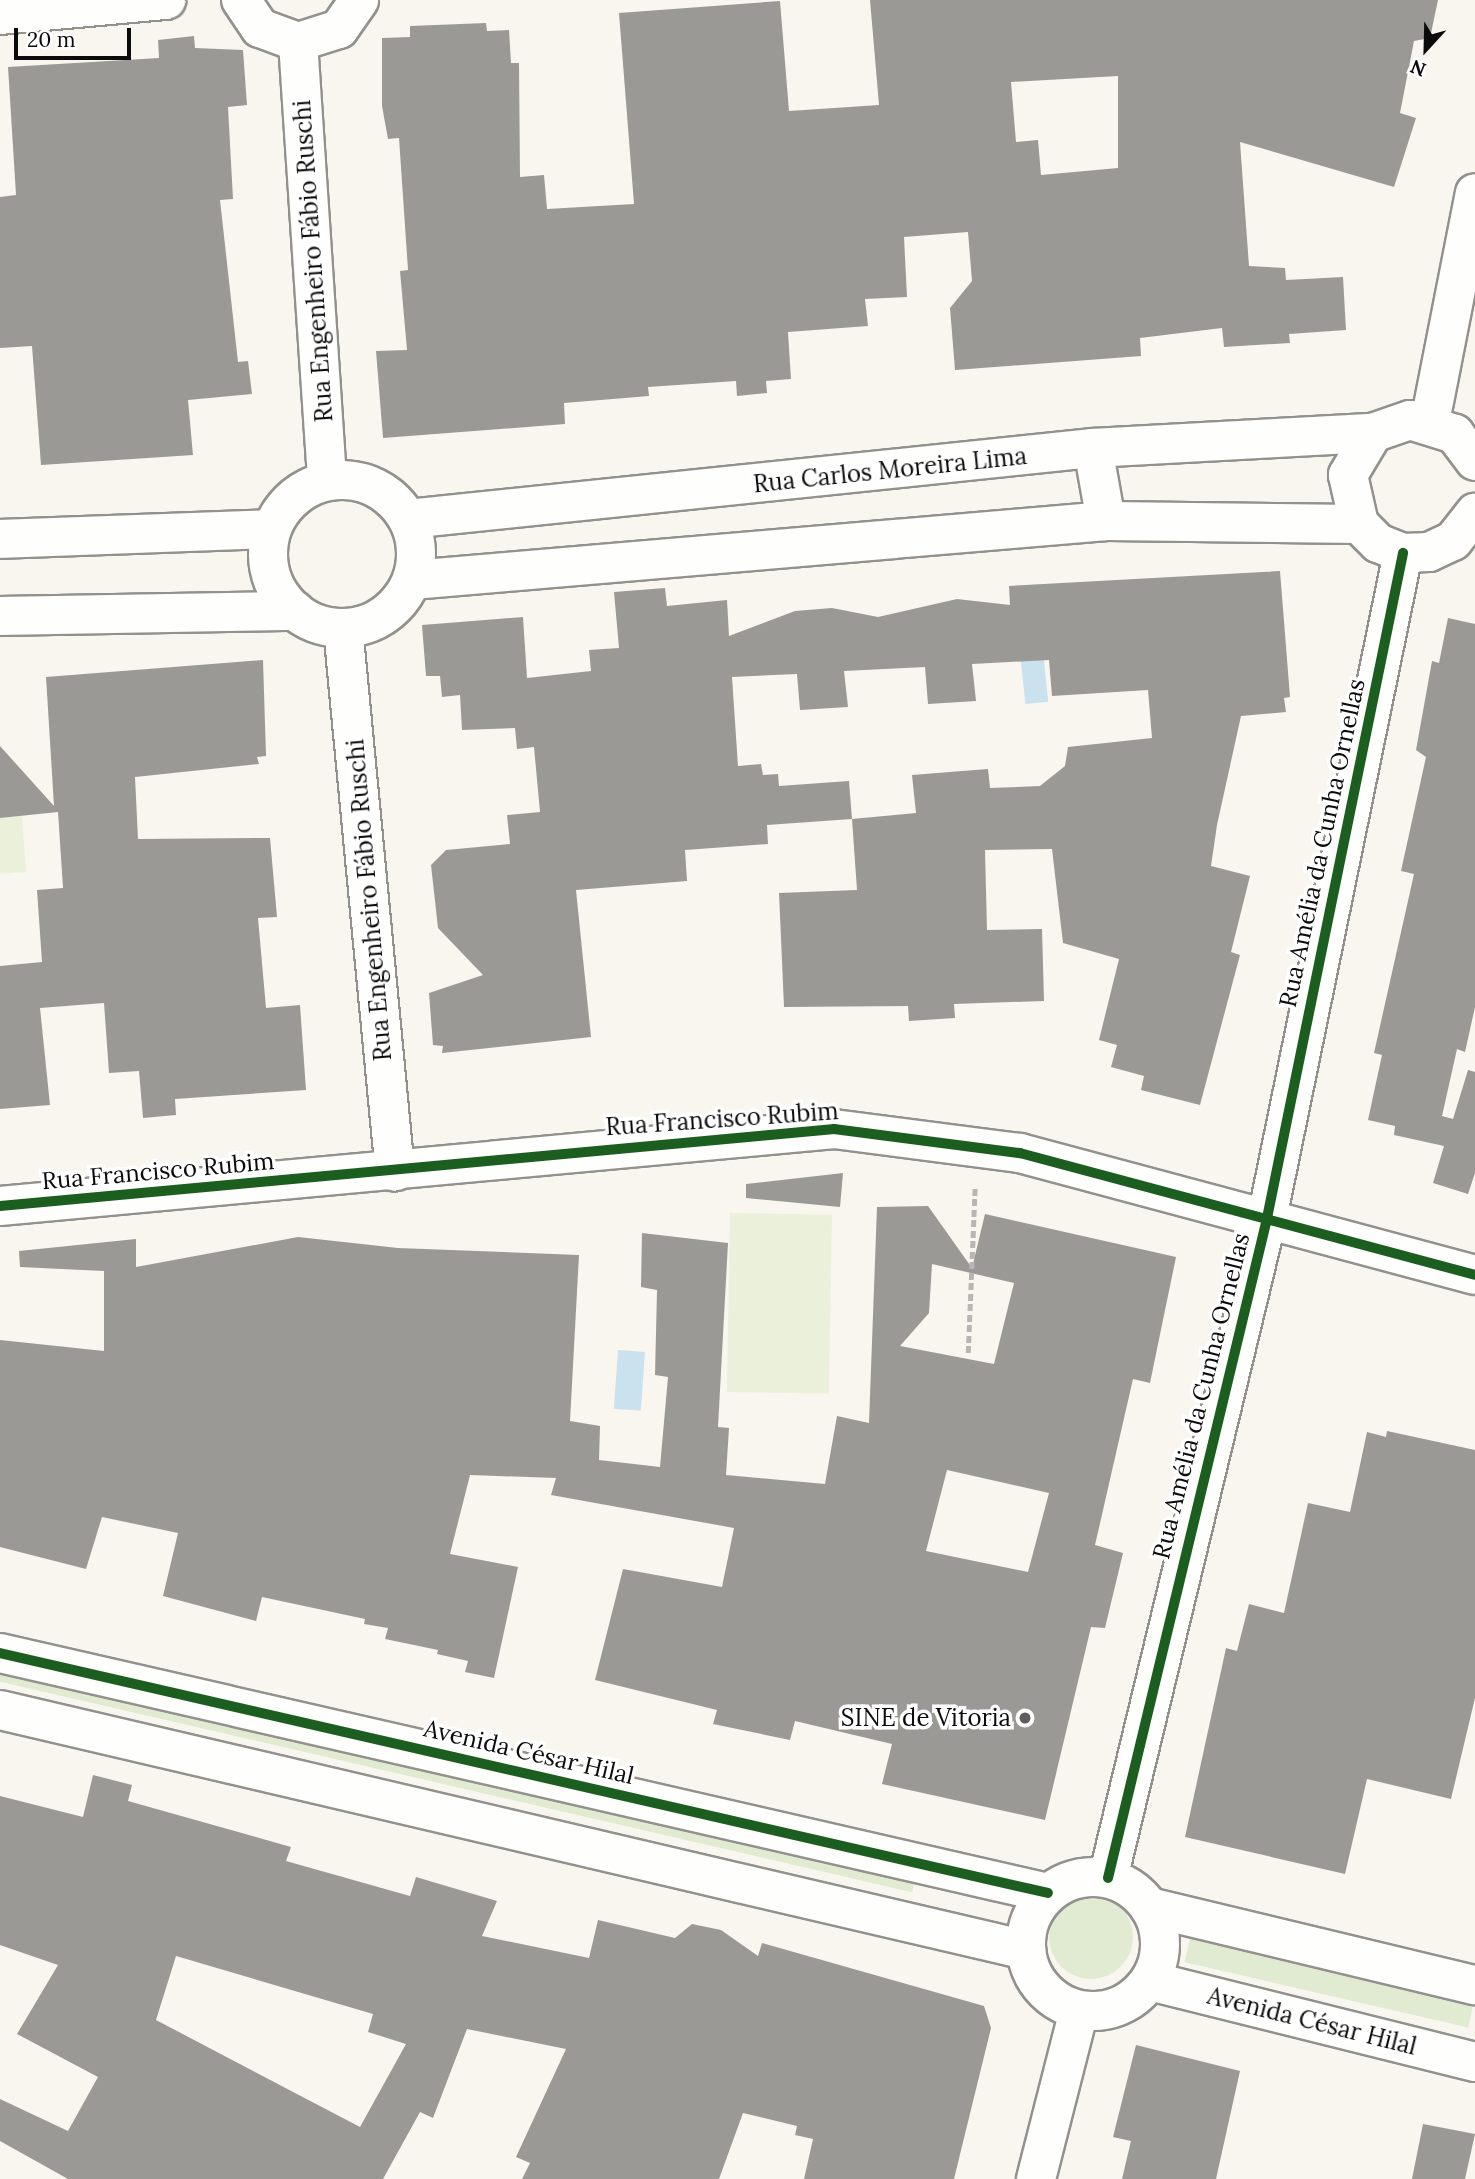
<!DOCTYPE html>
<meta charset="utf-8">
<style>
body{margin:0}
#map{position:relative;width:1475px;height:2179px;overflow:hidden;background:#f8f6ef;font-family:Lora,serif}
div>[style]{position:absolute}
.green>*{inset:0;background:#e1ebd2;transform-origin:0 0}
.round{border-radius:50%}
.pitch>*{inset:0;background:#ebf0db;transform-origin:0 0}
.water>*{inset:0;background:#cae2ee;transform-origin:0 0}
.building>*{inset:0;background:#9b9995}
.path>*{height:4.5px;margin-top:-2.25px;transform-origin:0;background:repeating-linear-gradient(90deg,#b7b6b5 0 7px,transparent 0 10.5px)}
.roads{filter:drop-shadow(2px 0 #92918e) drop-shadow(-2px 0 #92918e) drop-shadow(0 2px #92918e) drop-shadow(0 -2px #92918e)}
.minor>*{height:38px;margin:-19px;padding:0 19px;transform-origin:19px;border-radius:19px;background:#fefefd}
.minor>.ring{margin:-19px;padding:0;box-sizing:content-box;background:none;border:38px solid #fefefd;border-radius:50%}
.tertiary>*{height:38px;margin:-19px;padding:0 19px;transform-origin:19px;border-radius:19px;background:#fefefd}
.tertiary>.ring{margin:-19px;padding:0;box-sizing:content-box;background:none;border:38px solid #fefefd;border-radius:50%}
.cycleway>*{height:10px;margin:-5px;padding:0 5px;transform-origin:5px;border-radius:5px;background:#1b5e20}
.dots>*{width:19px;height:19px;translate:-50% -50%;box-sizing:border-box;border:4px solid #fff;border-radius:50%}
span{translate:-50% -50%;white-space:nowrap;text-align:center;line-height:1.15;-webkit-text-stroke:7px #fff;paint-order:stroke}
.street-label{font-size:24px;color:#0b0b0b}
.poi-label{font-size:24px;color:#0b0b0b}
.right{translate:-100% -50%;text-align:right}
.north{position:absolute;left:1391px;top:14px;width:70px;height:70px;-webkit-text-stroke:5px #fff;paint-order:stroke;rotate:202deg;font-size:19px;font-weight:700;line-height:28px;text-align:center;color:#0b0b0b}
.north::after{content:'';display:block;margin:auto;width:24px;height:32px;background:#0b0b0b;clip-path:polygon(50% 0,100% 100%,50% 72%,0 100%)}
.scale{position:absolute;left:14px;top:28px;width:117px;height:32px;box-sizing:border-box;border:4px solid #0b0b0b;border-top:0;padding-left:9px;font-size:21px;line-height:24px;white-space:nowrap;color:#0b0b0b;-webkit-text-stroke:5px #fff;paint-order:stroke}
</style>
<div id="map">
<div class="green">
<i style="left:0;top:1655px;width:942px;height:26px;rotate:13deg"></i>
<i class="round" style="left:1049px;top:1895px;width:84px;height:84px"></i>
<i style="left:1192px;top:1930px;width:291px;height:33px;rotate:13deg"></i>
</div>
<div class="pitch">
<i style="clip-path:polygon(22px 816px,26px 872px,0 874px,0 818px)"></i>
<i style="left:730px;top:1213px;width:102px;height:179px;rotate:1deg"></i>
</div>
<div class="water">
<i style="left:1042px;top:642px;width:60px;height:23px;rotate:84deg"></i>
<i style="left:618px;top:1350px;width:27px;height:59px;rotate:4deg"></i>
</div>
<div class="building">
<i style="clip-path:polygon(evenodd,870px 0,1438px 0,1430px 38px,1414px 41px,1400px 113px,1416px 118px,1394px 187px,1240px 142px,1249px 266px,1285px 268px,1286px 280px,1343px 277px,1346px 330px,1289px 334px,1290px 343px,1224px 347px,1222px 328px,1140px 338px,1141px 356px,955px 370px,950px 308px,972px 281px,968px 232px,904px 237px,907px 297px,865px 299px,868px 326px,788px 332px,791px 379px,766px 381px,767px 393px,737px 396px,736px 381px,648px 387px,649px 396px,564px 403px,565px 424px,383px 438px,376px 351px,407px 350px,400px 271px,408px 270px,399px 138px,388px 139px,382px 106px,382px 38px,410px 37px,410px 26px,486px 23px,487px 31px,509px 30px,511px 63px,519px 63px,520px 177px,544px 175px,547px 209px,634px 204px,619px 13px,780px 1px,789px 111px,879px 105px,870px 0,1118px 76px,1118px 168px,1041px 175px,1038px 140px,1016px 142px,1011px 82px,1118px 76px)"></i>
<i style="clip-path:polygon(194px 36px,195px 48px,243px 50px,247px 105px,228px 107px,233px 199px,220px 200px,238px 362px,248px 361px,252px 394px,188px 400px,193px 455px,41px 465px,32px 346px,0 348px,0 197px,16px 195px,8px 67px,159px 58px,158px 40px)"></i>
<i style="clip-path:polygon(evenodd,1280px 571px,1290px 697px,1284px 698px,1286px 712px,1241px 716px,1217px 825px,1211px 866px,1250px 876px,1231px 952px,1240px 955px,1200px 1105px,1141px 1090px,1144px 1076px,1111px 1067px,1117px 1045px,1099px 1040px,1119px 959px,1063px 943px,1052px 849px,985px 850px,987px 930px,1042px 929px,1044px 1001px,954px 1004px,955px 1018px,909px 1021px,908px 1006px,784px 1007px,779px 893px,857px 890px,852px 819px,767px 825px,768px 844px,685px 850px,687px 881px,576px 890px,591px 1037px,442px 1053px,443px 1046px,433px 1045px,429px 993px,483px 975px,438px 928px,431px 865px,446px 850px,510px 844px,507px 815px,540px 812px,534px 747px,517px 749px,515px 728px,462px 730px,460px 695px,442px 697px,440px 676px,426px 676px,422px 625px,523px 617px,527px 678px,591px 671px,589px 650px,619px 648px,614px 592px,665px 588px,667px 606px,727px 600px,729px 636px,795px 611px,832px 608px,878px 617px,957px 599px,1010px 605px,1009px 586px,1280px 571px,1049px 660px,1052px 696px,1148px 690px,1152px 738px,1068px 747px,1065px 766px,1040px 786px,990px 788px,988px 769px,912px 775px,916px 813px,852px 819px,849px 781px,779px 786px,778px 774px,763px 775px,761px 764px,738px 766px,732px 677px,797px 674px,800px 710px,848px 707px,844px 671px,925px 667px,928px 704px,976px 701px,972px 664px,1049px 660px)"></i>
<i style="clip-path:polygon(1448px 618px,1475px 624px,1475px 1007px,1465px 1052px,1457px 1049px,1442px 1116px,1453px 1119px,1468px 1070px,1475px 1072px,1475px 1173px,1468px 1194px,1433px 1183px,1444px 1146px,1394px 1135px,1395px 1126px,1368px 1120px,1382px 1055px,1374px 1053px,1414px 874px,1401px 871px,1426px 757px,1416px 750px,1432px 661px,1439px 663px)"></i>
<i style="clip-path:polygon(263px 660px,266px 756px,257px 757px,259px 764px,135px 777px,138px 839px,270px 838px,277px 917px,258px 918px,266px 1008px,300px 1005px,306px 1090px,175px 1099px,176px 1115px,143px 1118px,139px 1071px,109px 1073px,104px 1003px,40px 1008px,50px 1105px,0 1109px,0 966px,42px 962px,37px 890px,63px 888px,58px 812px,0 818px,0 746px,54px 806px,46px 677px)"></i>
<i style="clip-path:polygon(843px 1173px,840px 1207px,746px 1198px,746px 1184px)"></i>
<i style="clip-path:polygon(evenodd,928px 1206px,972px 1268px,985px 1214px,1176px 1257px,1150px 1383px,1133px 1379px,1095px 1545px,1123px 1553px,1105px 1628px,1091px 1627px,1045px 1820px,882px 1784px,892px 1744px,795px 1721px,790px 1740px,713px 1724px,717px 1710px,595px 1680px,623px 1569px,722px 1587px,734px 1528px,551px 1495px,556px 1478px,470px 1475px,450px 1554px,518px 1567px,494px 1678px,465px 1672px,468px 1661px,437px 1654px,438px 1650px,385px 1639px,388px 1628px,364px 1624px,365px 1619px,262px 1597px,256px 1621px,163px 1596px,178px 1533px,102px 1517px,86px 1569px,0 1547px,0 1340px,104px 1351px,104px 1271px,20px 1267px,19px 1251px,136px 1239px,136px 1267px,298px 1237px,398px 1248px,579px 1255px,570px 1421px,600px 1426px,599px 1460px,660px 1467px,668px 1377px,655px 1375px,657px 1290px,641px 1287px,642px 1233px,728px 1243px,718px 1427px,729px 1428px,726px 1475px,825px 1484px,837px 1416px,869px 1423px,877px 1207px,928px 1206px,932px 1264px,1014px 1283px,994px 1364px,900px 1346px,929px 1313px,932px 1264px,928px 1206px,947px 1470px,1049px 1493px,1028px 1572px,926px 1551px,947px 1470px)"></i>
<i style="clip-path:polygon(1387px 1431px,1475px 1450px,1475px 1698px,1451px 1799px,1367px 1779px,1345px 1874px,1185px 1837px,1226px 1648px,1237px 1651px,1249px 1604px,1284px 1613px,1308px 1503px,1350px 1512px,1367px 1432px,1386px 1437px)"></i>
<i style="clip-path:polygon(evenodd,93px 1775px,132px 1785px,128px 1801px,291px 1847px,286px 1861px,410px 1896px,416px 1877px,497px 1901px,482px 1936px,589px 1958px,598px 1920px,675px 1938px,692px 1924px,721px 1930px,758px 1956px,762px 1943px,984px 2006px,991px 2028px,954px 2179px,804px 2179px,813px 2139px,795px 2135px,797px 2126px,743px 2113px,719px 2179px,522px 2179px,530px 2163px,516px 2157px,566px 2049px,467px 2029px,433px 2118px,420px 2112px,383px 2179px,68px 2179px,0 2141px,0 2099px,68px 2131px,98px 2077px,17px 2034px,58px 1965px,0 1945px,0 1796px,83px 1817px,93px 1775px,176px 1956px,373px 2014px,368px 2032px,406px 2044px,360px 2127px,156px 2020px,176px 1956px)"></i>
<i style="clip-path:polygon(1136px 2045px,1240px 2071px,1216px 2179px,1122px 2179px,1131px 2141px,1113px 2137px)"></i>
<i style="clip-path:polygon(1423px 2124px,1475px 2134px,1465px 2179px,1412px 2179px)"></i>
</div>
<div class="path">
<i style="left:968px;top:1353px;width:166px;rotate:-87.6deg"></i>
</div>
<div class="roads">
<div class="minor">
<i style="left:241px;top:0;width:34px;rotate:56deg"></i>
<i style="left:260px;top:28px;width:40px;rotate:20.2deg"></i>
<i style="left:298px;top:42px;width:43px;rotate:-17.6deg"></i>
<i style="left:339px;top:29px;width:35px;rotate:-55deg"></i>
<i style="left:0;top:15px;width:167px;rotate:-5.2deg"></i>
<i style="left:298px;top:42px;width:440px;rotate:86.2deg"></i>
<i style="left:1430px;top:422px;width:233px;rotate:-78.9deg"></i>
<i style="left:1093px;top:448px;width:74px;rotate:79.9deg"></i>
<i style="left:1475px;top:461px;width:34px;rotate:-127deg"></i>
<i style="left:1455px;top:434px;width:47px;rotate:-162.7deg"></i>
<i style="left:1410px;top:420px;width:39px;rotate:161deg"></i>
<i style="left:1373px;top:433px;width:49px;rotate:120.8deg"></i>
<i style="left:1348px;top:475px;width:50px;rotate:77.3deg"></i>
<i style="left:1359px;top:524px;width:27px;rotate:45deg"></i>
<i style="left:1378px;top:543px;width:27px;rotate:22deg"></i>
<i style="left:1403px;top:553px;width:26px;rotate:-2deg"></i>
<i style="left:1429px;top:552px;width:26px;rotate:-25deg"></i>
<i style="left:1453px;top:541px;width:36px;rotate:-52deg"></i>
<i class="ring" style="left:268px;top:480px;width:110px;height:110px"></i>
<i style="left:408px;top:519px;width:689px;rotate:-5.92deg"></i>
<i style="left:1093px;top:448px;width:280px;rotate:-3.1deg"></i>
<i style="left:0;top:539px;width:271px;rotate:-2.1deg"></i>
<i style="left:412px;top:580px;width:697px;rotate:-4.86deg"></i>
<i style="left:1106px;top:521px;width:253px;rotate:0.7deg"></i>
<i style="left:0;top:616px;width:295px;rotate:-1deg"></i>
<i style="left:343px;top:628px;width:546px;rotate:84.54deg"></i>
<i style="left:0;top:1206px;width:838px;rotate:-5.27deg"></i>
<i style="left:834px;top:1129px;width:188px;rotate:7.4deg"></i>
<i style="left:1020px;top:1153px;width:471px;rotate:15deg"></i>
<i style="left:1108px;top:1878px;width:674px;rotate:-76.44deg"></i>
<i style="left:1266px;top:1223px;width:684px;rotate:-78.44deg"></i>
<i style="left:1036px;top:2179px;width:174px;rotate:-75.7deg"></i>
</div>
<div class="tertiary">
<i style="left:0;top:1653px;width:1075px;rotate:12.9deg"></i>
<i style="left:0;top:1710px;width:1054px;rotate:13.17deg"></i>
<i class="ring" style="left:1026px;top:1877px;width:96px;height:96px"></i>
<i style="left:1149px;top:1907px;width:335px;rotate:13.5deg"></i>
<i style="left:1150px;top:1981px;width:335px;rotate:14deg"></i>
</div>
</div>
<div class="cycleway">
<i style="left:0;top:1206px;width:838px;rotate:-5.27deg"></i>
<i style="left:834px;top:1129px;width:188px;rotate:7.4deg"></i>
<i style="left:1020px;top:1153px;width:471px;rotate:15deg"></i>
<i style="left:0;top:1653px;width:1075px;rotate:12.9deg"></i>
<i style="left:1108px;top:1878px;width:674px;rotate:-76.44deg"></i>
<i style="left:1266px;top:1223px;width:684px;rotate:-78.44deg"></i>
</div>
<div class="dots">
<i style="left:1025px;top:1718px;background:#5e5d5b"></i>
</div>
<div class="street-label">
<span style="left:313px;top:261px;rotate:-94deg">Rua Engenheiro Fábio Ruschi</span>
<span style="left:890px;top:470px;rotate:-6deg">Rua Carlos Moreira Lima</span>
<span style="left:1322px;top:843px;rotate:-78deg">Rua Amélia da Cunha Ornellas</span>
<span style="left:369px;top:900px;rotate:-95deg">Rua Engenheiro Fábio Ruschi</span>
<span style="left:722px;top:1119px;rotate:-4deg">Rua Francisco Rubim</span>
<span style="left:158px;top:1171px;rotate:-5deg">Rua Francisco Rubim</span>
<span style="left:1201px;top:1396px;rotate:-76deg">Rua Amélia da Cunha Ornellas</span>
<span style="left:529px;top:1752px;rotate:13deg">Avenida César Hilal</span>
<span style="left:1312px;top:2021px;rotate:14deg">Avenida César Hilal</span>
</div>
<div class="poi-label">
<span class="right" style="left:1011px;top:1718px">SINE de Vitoria</span>
</div>
<div class="north">N</div>
<div class="scale">20 m</div>
</div>
